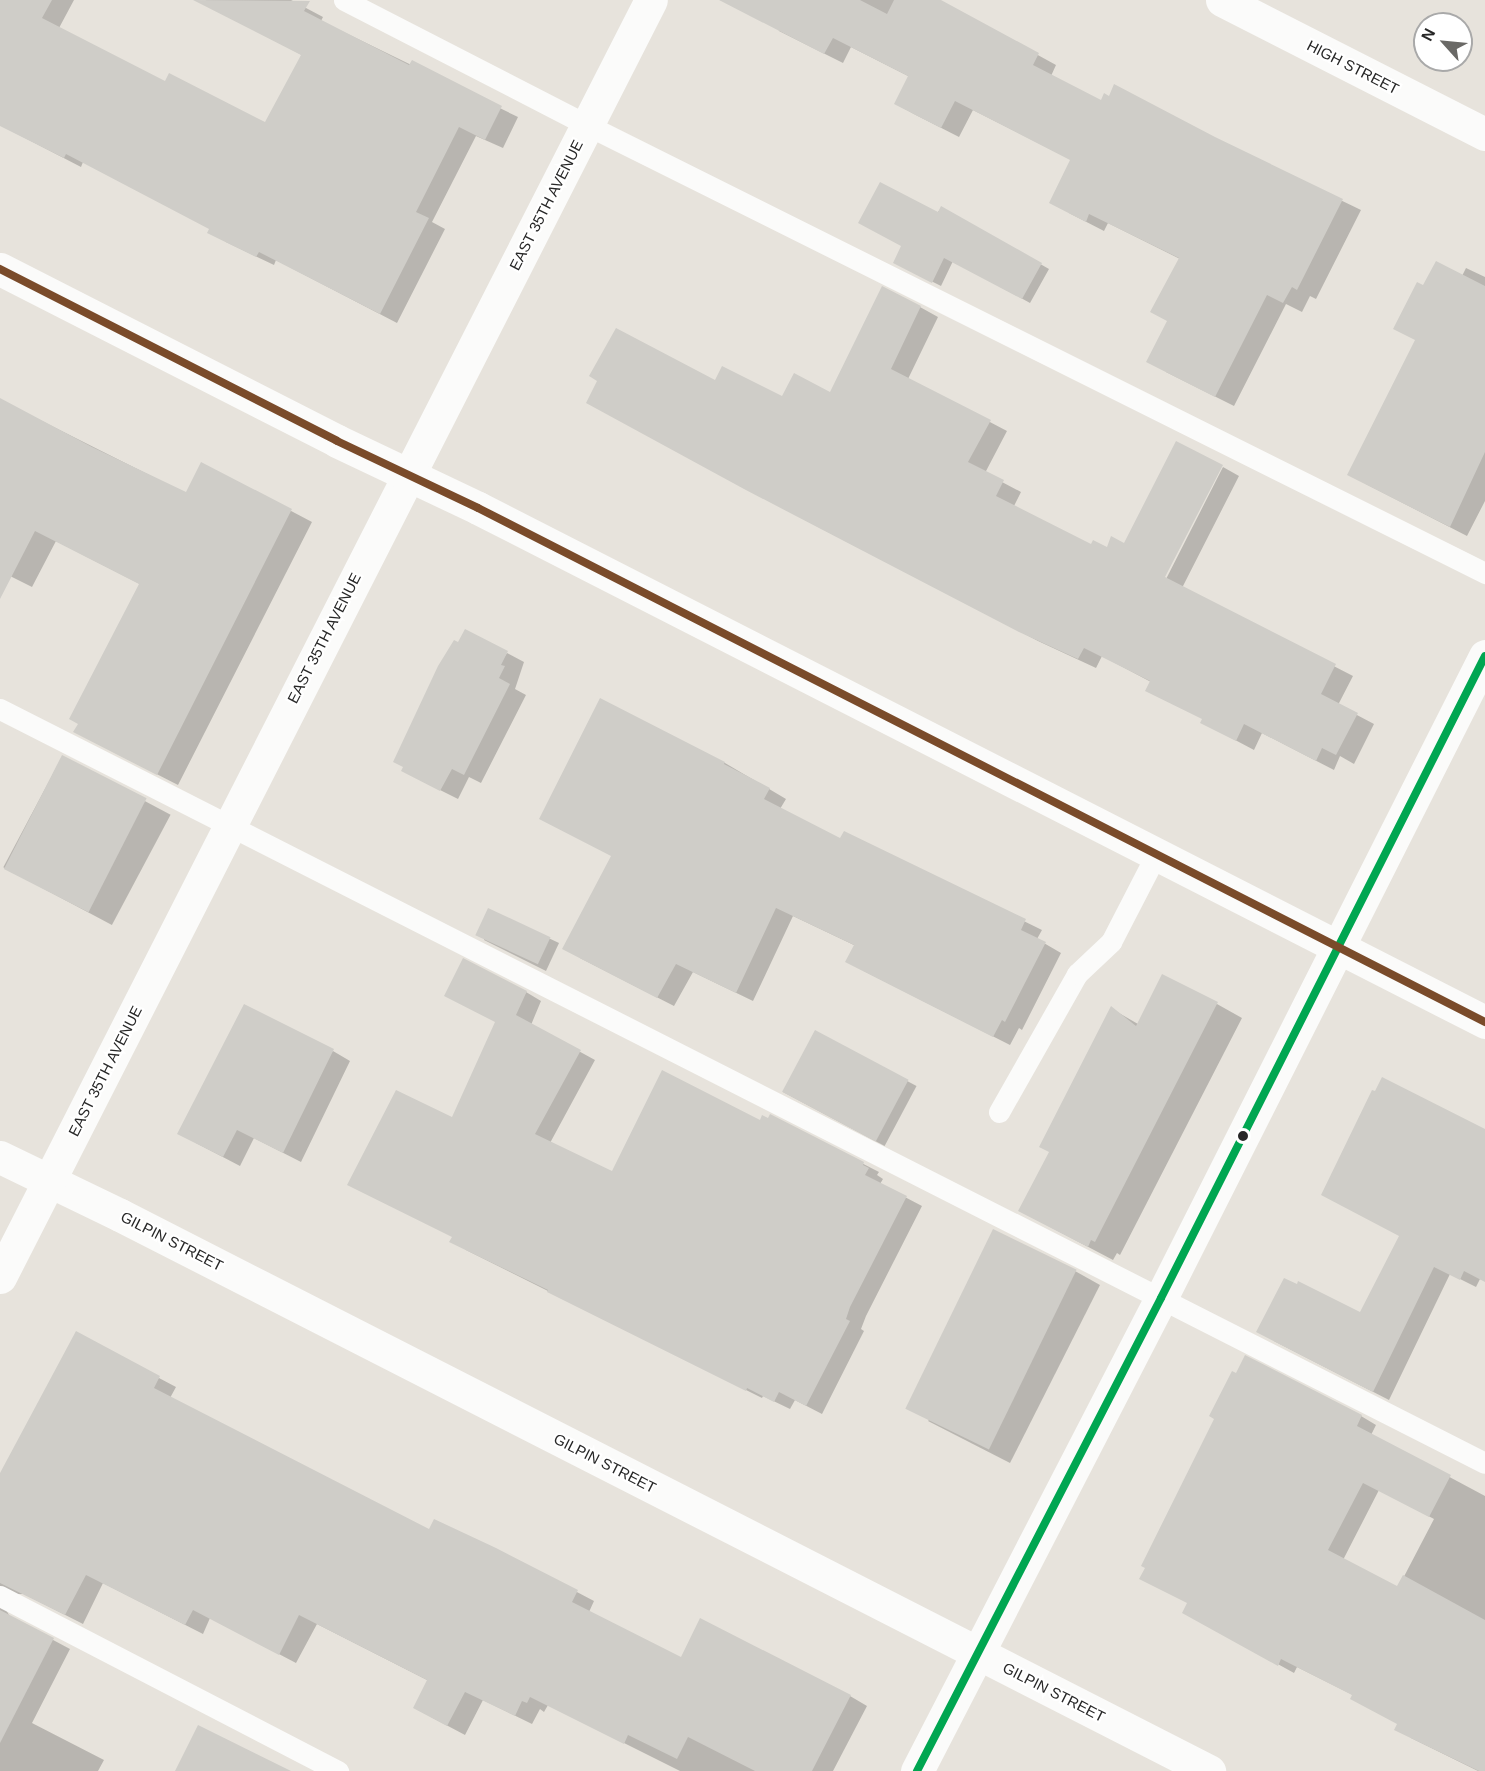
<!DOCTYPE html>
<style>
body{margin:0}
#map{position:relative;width:1485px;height:1771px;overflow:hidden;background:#e7e3dc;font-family:Arial,sans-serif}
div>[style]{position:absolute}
.shadow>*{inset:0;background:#0003;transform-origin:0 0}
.building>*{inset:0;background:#cfcdc8;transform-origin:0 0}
.lane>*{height:21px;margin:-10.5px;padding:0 10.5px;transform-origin:10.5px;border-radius:10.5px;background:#fbfbfa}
.street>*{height:33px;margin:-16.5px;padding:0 16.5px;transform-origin:16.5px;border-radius:16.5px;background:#fbfbfa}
.secondary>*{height:33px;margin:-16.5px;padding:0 16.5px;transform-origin:16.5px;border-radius:16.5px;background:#fbfbfa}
.bus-1>*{height:8px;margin:-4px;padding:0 4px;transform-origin:4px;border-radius:4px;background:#00a651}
.bus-2>*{height:8px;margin:-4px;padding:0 4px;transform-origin:4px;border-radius:4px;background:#7a4b2a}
.dots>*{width:16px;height:16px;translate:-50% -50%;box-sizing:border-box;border:3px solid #fff;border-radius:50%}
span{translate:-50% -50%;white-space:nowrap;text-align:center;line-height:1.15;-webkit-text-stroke:4.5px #fff;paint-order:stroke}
.street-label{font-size:15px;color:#272727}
.north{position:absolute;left:1413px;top:12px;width:60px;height:60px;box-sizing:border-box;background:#fff;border:2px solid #a9a9a9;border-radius:50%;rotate:297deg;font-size:16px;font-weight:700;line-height:24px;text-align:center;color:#272727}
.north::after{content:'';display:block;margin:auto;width:21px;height:27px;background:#6a6966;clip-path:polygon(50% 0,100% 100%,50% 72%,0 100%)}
</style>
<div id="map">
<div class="shadow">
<i style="clip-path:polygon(0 0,74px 0,59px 28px,166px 83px,266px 124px,302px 55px,204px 4px,206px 0,291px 0,323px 17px,321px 21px,518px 117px,503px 148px,476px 136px,432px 222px,445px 229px,397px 323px,276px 260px,274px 265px,226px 242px,211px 229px,83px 162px,81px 167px,0 125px)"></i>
<i style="clip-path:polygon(771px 0,938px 0,1056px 65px,1051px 76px,1102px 102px,1214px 139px,1361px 210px,1316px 299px,1310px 296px,1302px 312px,1286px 304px,1234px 406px,1166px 372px,1168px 321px,1180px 259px,1108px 223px,1104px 231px,1069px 213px,1072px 160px,973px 110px,959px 137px,914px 114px,896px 104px,910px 77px,851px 47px,843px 63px,779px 31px)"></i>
<i style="clip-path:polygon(942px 208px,1049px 269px,1030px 303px,953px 261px,941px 286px,903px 267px,903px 245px)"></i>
<i style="clip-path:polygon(1466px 268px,1485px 277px,1485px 501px,1467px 536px,1366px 484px,1416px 341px,1424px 287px,1462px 276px)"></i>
<i style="clip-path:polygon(920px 307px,938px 317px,908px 379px,1007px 431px,985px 473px,1021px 492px,1014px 506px,1163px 585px,1223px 467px,1239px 476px,1182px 588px,1353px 676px,1338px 705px,1374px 724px,1354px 764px,1340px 756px,1334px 770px,1262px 733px,1254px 750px,1220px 732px,1204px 719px,1147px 691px,1151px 682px,1102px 656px,1096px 668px,1038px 641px,805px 520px,716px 382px,782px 398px,831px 394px)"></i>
<i style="clip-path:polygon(0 400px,187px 494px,202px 464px,312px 522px,178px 785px,96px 743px,140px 584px,56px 541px,32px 587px,0 571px)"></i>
<i style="clip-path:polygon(507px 653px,524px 662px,515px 689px,526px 695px,481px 783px,469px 777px,458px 799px,420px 780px)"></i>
<i style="clip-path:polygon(600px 700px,725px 763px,786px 799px,780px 809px,841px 840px,844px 833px,1042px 930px,1037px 939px,1061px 953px,1022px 1030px,1019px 1028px,1010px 1045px,864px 971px,856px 946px,793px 916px,753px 1001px,693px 972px,674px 1006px,580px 958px,613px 856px)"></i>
<i style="left:62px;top:757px;width:123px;height:125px;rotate:28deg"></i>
<i style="clip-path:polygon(489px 910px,559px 943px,546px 971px,484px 940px)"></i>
<i style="clip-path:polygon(526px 992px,541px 1001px,531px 1025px,595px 1060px,550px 1143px,613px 1173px,769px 1120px,770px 1116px,879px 1172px,877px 1175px,883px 1179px,880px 1184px,922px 1206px,866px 1316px,861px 1329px,864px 1331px,822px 1414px,795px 1400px,790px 1409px,763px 1396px,762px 1398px,466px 1250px,453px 1237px,453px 1119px)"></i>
<i style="clip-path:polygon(1217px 1004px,1242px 1018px,1120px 1255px,1117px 1253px,1113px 1260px,1020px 1211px,1051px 1152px,1112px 1009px,1138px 1024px)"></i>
<i style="left:815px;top:1032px;width:115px;height:68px;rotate:28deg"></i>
<i style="clip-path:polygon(333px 1051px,350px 1061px,301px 1162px,254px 1138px,240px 1166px,196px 1143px)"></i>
<i style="clip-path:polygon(1485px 1131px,1485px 1281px,1480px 1279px,1476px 1287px,1450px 1274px,1389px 1400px,1274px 1341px,1361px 1314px)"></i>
<i style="clip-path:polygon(1075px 1271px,1100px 1285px,1010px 1463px,928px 1421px)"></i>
<i style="clip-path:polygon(159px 1378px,176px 1387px,170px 1398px,430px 1531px,495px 1549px,594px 1601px,589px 1612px,682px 1659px,850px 1696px,867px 1706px,833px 1771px,680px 1771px,548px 1705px,544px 1712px,540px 1709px,532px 1724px,483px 1700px,465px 1735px,431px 1717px,429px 1681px,317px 1624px,296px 1663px,210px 1618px,203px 1634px,103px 1583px,83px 1624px,24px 1594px,11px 1594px,4px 1606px,10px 1617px,70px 1649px,32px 1723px,104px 1760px,98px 1771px,0 1771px,0 1476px)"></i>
<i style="clip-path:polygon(evenodd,1361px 1416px,1376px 1425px,1371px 1435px,1485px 1496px,1485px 1771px,1478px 1771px,1411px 1738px,1399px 1724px,1353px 1695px,1297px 1667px,1294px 1673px,1199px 1621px,1361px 1416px,1379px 1490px,1434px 1519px,1398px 1588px,1343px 1560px,1379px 1490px)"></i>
</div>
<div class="building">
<i style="clip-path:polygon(0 0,52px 0,42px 18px,165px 81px,169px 73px,265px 122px,301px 55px,193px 0,310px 1px,304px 11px,409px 65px,412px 60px,502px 106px,485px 140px,459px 127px,416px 212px,429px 218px,380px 314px,259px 252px,256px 257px,207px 233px,209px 229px,66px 154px,64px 158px,0 126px)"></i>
<i style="clip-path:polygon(719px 0,860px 0,887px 14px,894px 0,941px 0,1039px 53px,1033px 65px,1101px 100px,1104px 93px,1109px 96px,1114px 84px,1215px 137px,1343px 199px,1297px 290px,1292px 287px,1283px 303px,1267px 295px,1215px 397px,1146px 362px,1167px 321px,1150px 312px,1179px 258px,1089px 214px,1086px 222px,1049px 203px,1070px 160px,955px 101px,941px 128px,894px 104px,908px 76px,833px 38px,824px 54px)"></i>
<i style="clip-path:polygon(880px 182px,938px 212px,941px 206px,1042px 263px,1022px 299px,944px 258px,932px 283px,893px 263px,901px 246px,858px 223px)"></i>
<i style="clip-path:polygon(1436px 261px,1485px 286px,1485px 452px,1450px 527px,1347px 475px,1415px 340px,1393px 329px,1417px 282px,1423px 285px)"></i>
<i style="clip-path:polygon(882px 286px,921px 306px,891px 369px,991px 420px,968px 462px,1004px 480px,996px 496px,1091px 544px,1093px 540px,1107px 547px,1111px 536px,1124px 543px,1176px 441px,1223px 465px,1165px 577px,1336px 664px,1321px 694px,1358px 713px,1336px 755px,1322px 748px,1316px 761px,1244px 724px,1236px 741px,1200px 723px,1202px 719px,1145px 691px,1150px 681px,1084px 648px,1078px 659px,1019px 632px,744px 489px,586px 403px,597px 381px,589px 376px,616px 328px,715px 380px,722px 366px,782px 396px,794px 373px,830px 392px)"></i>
<i style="clip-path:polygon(0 398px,92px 447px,186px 492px,201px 462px,292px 509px,157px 775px,73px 732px,78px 724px,69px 719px,139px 584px,35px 531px,0 599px)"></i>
<i style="clip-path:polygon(465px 629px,508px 651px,501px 665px,505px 666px,499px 678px,510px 684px,464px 775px,452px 769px,440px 791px,401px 771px,403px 767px,393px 762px,438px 666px,454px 640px,458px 642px)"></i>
<i style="clip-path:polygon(600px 698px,725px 762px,724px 764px,770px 788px,764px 799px,840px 838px,844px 831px,1026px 919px,1021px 930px,1046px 942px,1005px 1022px,1002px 1020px,993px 1037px,845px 962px,854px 945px,776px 908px,736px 993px,676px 964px,657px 998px,562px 949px,611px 856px,539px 819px)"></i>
<i style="left:62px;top:755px;width:95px;height:128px;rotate:27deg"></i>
<i style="left:488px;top:908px;width:69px;height:30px;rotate:25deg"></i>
<i style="clip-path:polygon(463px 958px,527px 991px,516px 1015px,581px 1050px,535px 1134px,612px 1171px,662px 1070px,760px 1120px,762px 1115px,768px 1118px,770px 1114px,864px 1162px,863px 1165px,869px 1168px,865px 1175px,907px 1196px,850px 1307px,846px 1319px,850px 1321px,806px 1406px,779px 1392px,774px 1402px,747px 1388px,746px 1391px,547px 1292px,548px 1290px,449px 1242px,452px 1237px,347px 1185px,396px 1090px,452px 1117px,495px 1022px,444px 996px)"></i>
<i style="clip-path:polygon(1162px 974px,1218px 1002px,1095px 1242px,1091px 1240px,1088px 1247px,1018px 1211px,1049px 1152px,1039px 1147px,1111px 1006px,1136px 1026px)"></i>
<i style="clip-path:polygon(244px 1004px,334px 1049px,283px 1153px,237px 1130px,223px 1157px,177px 1134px)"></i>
<i style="left:815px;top:1030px;width:106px;height:70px;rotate:28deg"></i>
<i style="clip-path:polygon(1382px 1077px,1485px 1129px,1485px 1282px,1464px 1271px,1460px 1280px,1434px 1267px,1373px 1392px,1256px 1332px,1284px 1278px,1297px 1284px,1298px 1281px,1360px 1312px,1399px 1236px,1321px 1195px,1372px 1090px,1375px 1091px)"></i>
<i style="left:993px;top:1229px;width:93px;height:200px;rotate:26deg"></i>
<i style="clip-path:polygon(76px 1331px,160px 1376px,154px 1388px,429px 1529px,434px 1519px,496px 1548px,578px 1590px,572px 1602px,681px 1657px,700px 1618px,851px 1695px,812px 1771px,755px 1771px,688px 1737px,677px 1759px,628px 1735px,624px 1744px,530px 1697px,527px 1703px,522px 1701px,515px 1716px,465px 1692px,447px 1726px,413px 1708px,427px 1680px,299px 1615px,279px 1655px,193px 1610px,185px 1625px,86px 1575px,65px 1615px,0 1583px,0 1473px)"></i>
<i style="clip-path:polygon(1245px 1355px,1362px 1415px,1357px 1426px,1451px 1475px,1429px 1517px,1363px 1483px,1328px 1550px,1397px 1586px,1403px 1575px,1485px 1620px,1485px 1771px,1479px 1771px,1394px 1730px,1397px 1724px,1350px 1699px,1352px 1695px,1281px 1659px,1278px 1666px,1182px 1613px,1187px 1603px,1139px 1579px,1145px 1568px,1141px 1566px,1214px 1419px,1209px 1416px,1232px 1371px,1236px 1373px)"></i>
<i style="clip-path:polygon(0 1610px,54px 1638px,0 1743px)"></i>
<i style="clip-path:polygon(198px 1725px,291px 1771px,175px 1771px)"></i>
</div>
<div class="lane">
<i style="left:344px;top:0;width:273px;rotate:27.2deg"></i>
<i style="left:587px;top:125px;width:1004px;rotate:26.51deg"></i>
<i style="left:0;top:709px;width:1665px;rotate:26.92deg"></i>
<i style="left:999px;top:1112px;width:159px;rotate:-60.5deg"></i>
<i style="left:1077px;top:974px;width:47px;rotate:-43.3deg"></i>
<i style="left:1111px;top:942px;width:98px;rotate:-62.7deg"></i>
<i style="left:0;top:1596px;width:381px;rotate:27.4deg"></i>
</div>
<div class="street">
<i style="left:1222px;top:0;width:295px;rotate:27deg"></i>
<i style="left:0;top:1157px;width:133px;rotate:25.8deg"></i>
<i style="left:120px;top:1215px;width:1223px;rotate:27.05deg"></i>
<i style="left:0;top:1277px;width:1433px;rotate:-62.99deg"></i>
</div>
<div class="secondary">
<i style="left:0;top:269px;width:378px;rotate:27deg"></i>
<i style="left:337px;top:441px;width:156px;rotate:25.4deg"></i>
<i style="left:478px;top:508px;width:1131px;rotate:27.04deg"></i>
<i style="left:917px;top:1771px;width:532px;rotate:-62.71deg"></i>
<i style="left:1161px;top:1298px;width:719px;rotate:-63.22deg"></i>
</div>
<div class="bus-1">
<i style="left:917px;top:1771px;width:532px;rotate:-62.71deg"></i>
<i style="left:1161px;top:1298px;width:719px;rotate:-63.22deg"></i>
</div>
<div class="bus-2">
<i style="left:0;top:269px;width:378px;rotate:27deg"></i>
<i style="left:337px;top:441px;width:156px;rotate:25.4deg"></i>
<i style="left:478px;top:508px;width:1131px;rotate:27.04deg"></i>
</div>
<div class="dots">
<i style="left:1243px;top:1136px;background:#272727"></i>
</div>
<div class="street-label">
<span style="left:1353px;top:67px;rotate:27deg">HIGH STREET</span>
<span style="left:546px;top:205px;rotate:-63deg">EAST 35TH AVENUE</span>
<span style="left:324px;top:638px;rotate:-63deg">EAST 35TH AVENUE</span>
<span style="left:105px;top:1071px;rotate:-63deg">EAST 35TH AVENUE</span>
<span style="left:172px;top:1241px;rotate:27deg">GILPIN STREET</span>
<span style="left:605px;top:1463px;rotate:27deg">GILPIN STREET</span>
<span style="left:1054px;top:1692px;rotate:27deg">GILPIN STREET</span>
</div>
<div class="north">N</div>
</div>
